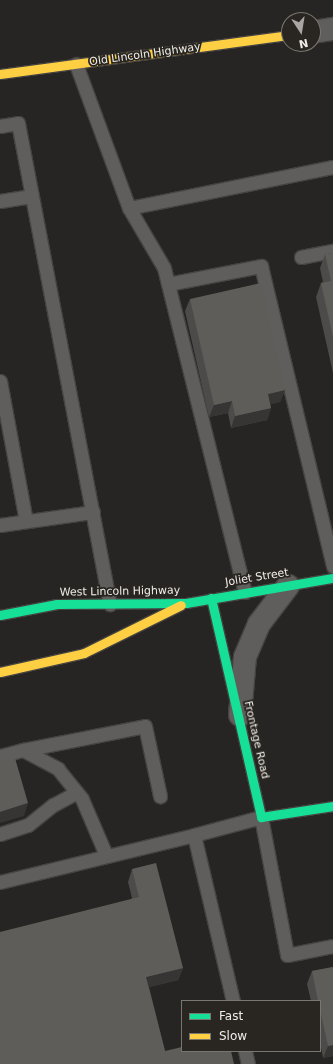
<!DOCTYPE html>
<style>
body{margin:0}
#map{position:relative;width:333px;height:1064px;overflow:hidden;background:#272523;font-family:"DejaVu Sans",sans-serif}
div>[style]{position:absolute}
.roads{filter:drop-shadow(1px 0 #454341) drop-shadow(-1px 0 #454341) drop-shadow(0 1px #454341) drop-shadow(0 -1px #454341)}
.lane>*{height:13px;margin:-6.5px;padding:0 6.5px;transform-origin:6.5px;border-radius:6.5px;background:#605e5c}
.street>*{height:22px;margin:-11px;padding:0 11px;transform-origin:11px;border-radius:11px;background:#605e5c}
.fast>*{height:9px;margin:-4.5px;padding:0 4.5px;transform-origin:4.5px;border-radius:4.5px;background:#16e098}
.slow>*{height:9px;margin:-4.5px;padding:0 4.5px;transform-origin:4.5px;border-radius:4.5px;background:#ffcf43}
.wall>*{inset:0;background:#4d4b49}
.shaded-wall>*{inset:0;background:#373533}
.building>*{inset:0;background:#5f5d5a}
span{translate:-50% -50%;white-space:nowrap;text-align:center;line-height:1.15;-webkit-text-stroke:3.5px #292621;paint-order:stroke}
.street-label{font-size:11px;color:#efede9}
.legend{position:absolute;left:181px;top:1000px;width:140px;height:52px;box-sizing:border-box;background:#292621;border:1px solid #787671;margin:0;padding:5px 7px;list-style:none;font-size:12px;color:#efede9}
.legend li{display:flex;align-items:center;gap:8px;height:20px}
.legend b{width:20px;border:1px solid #787671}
.north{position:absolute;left:281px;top:12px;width:40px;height:40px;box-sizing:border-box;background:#292621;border:1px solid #787671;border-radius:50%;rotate:168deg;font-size:11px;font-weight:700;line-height:16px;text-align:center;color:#efede9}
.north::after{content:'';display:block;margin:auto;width:14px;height:18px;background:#a9a7a4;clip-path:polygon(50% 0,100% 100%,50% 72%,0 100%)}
</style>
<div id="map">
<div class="roads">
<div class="lane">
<i style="left:76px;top:64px;width:153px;rotate:69.8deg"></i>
<i style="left:129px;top:208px;width:208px;rotate:-11.4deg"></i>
<i style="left:0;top:126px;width:18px;rotate:-9deg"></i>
<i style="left:18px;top:123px;width:490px;rotate:79.2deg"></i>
<i style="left:0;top:201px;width:32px;rotate:-9deg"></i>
<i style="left:129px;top:208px;width:69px;rotate:59.7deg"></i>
<i style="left:164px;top:268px;width:334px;rotate:76deg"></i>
<i style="left:301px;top:257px;width:33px;rotate:-11deg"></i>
<i style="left:168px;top:284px;width:95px;rotate:-11deg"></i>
<i style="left:261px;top:266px;width:309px;rotate:76.5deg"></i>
<i style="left:0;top:381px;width:142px;rotate:79.5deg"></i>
<i style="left:0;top:525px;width:94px;rotate:-8deg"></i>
<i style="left:23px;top:750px;width:124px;rotate:-11.1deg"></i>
<i style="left:145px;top:726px;width:72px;rotate:77.9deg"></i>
<i style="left:0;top:756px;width:24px;rotate:-15deg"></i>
<i style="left:23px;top:750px;width:40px;rotate:28deg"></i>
<i style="left:58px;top:769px;width:38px;rotate:51deg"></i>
<i style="left:82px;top:799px;width:61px;rotate:66.8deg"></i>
<i style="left:0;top:834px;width:29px;rotate:-18deg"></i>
<i style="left:28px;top:825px;width:32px;rotate:-39deg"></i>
<i style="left:53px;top:805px;width:27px;rotate:-28deg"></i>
<i style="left:194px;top:835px;width:171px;rotate:76.8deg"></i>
<i style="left:0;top:882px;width:200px;rotate:-13.6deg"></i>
<i style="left:194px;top:835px;width:69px;rotate:-15deg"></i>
<i style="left:261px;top:817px;width:140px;rotate:79.3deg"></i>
<i style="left:287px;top:955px;width:47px;rotate:-11.1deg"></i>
<i style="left:245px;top:1051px;width:13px;rotate:77deg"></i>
</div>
<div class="street">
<i style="left:313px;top:32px;width:20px;rotate:-9deg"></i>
<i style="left:240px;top:715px;width:58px;rotate:-85.1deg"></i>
<i style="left:245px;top:657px;width:36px;rotate:-67deg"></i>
<i style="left:259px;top:624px;width:48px;rotate:-52.7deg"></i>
</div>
<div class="fast">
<i style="left:211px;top:598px;width:225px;rotate:77.1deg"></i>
<i style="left:261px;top:817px;width:73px;rotate:-8.7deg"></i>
<i style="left:0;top:615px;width:58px;rotate:-10.9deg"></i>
<i style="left:57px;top:604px;width:129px;rotate:-0.4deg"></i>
<i style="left:186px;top:603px;width:149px;rotate:-9.7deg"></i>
</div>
<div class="slow">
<i style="left:0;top:74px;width:292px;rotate:-7.7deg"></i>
<i style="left:0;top:672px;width:86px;rotate:-12.7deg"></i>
<i style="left:84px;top:653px;width:108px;rotate:-26.3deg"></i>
</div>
</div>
<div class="wall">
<i style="clip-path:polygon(333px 253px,333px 373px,316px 297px,321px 283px,323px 282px,320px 268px,325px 254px)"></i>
<i style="clip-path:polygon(190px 299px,285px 390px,280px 402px,270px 404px,271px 408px,267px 420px,231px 428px,228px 413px,209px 417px,185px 311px)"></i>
<i style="clip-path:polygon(132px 869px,183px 968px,178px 980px,149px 987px,165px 1051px,182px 1051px,0 1064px,132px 898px,128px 882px)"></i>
<i style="clip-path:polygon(333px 967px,333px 1056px,323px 1058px,320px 1042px,320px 1001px,311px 1001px,307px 984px,312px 971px)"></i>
</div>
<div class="shaded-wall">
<i style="clip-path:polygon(285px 390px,280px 402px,264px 406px,268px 394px)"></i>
<i style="clip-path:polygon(232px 401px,228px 413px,209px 417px,214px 405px)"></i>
<i style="clip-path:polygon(271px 408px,267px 420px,231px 428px,235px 416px)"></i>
<i style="clip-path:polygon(28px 803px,24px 816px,0 823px,0 812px)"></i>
<i style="clip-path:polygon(183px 968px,178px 980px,142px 989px,146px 977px)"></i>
<i style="clip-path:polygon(333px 1045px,333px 1056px,323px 1058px,328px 1046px)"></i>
</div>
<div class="building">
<i style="clip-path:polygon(333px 253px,333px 337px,321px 283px,331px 281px,325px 254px)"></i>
<i style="clip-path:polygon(261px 283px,285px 390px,268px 394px,271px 408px,235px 416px,232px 401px,214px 405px,190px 299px)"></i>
<i style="clip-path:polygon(15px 758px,28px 803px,0 812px,0 763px)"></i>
<i style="clip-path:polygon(156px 863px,183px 968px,146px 977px,165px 1051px,182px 1047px,182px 1051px,231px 1051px,234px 1064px,0 1064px,0 932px,139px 897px,132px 869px)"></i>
<i style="clip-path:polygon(333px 967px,333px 1045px,328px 1046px,320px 1009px,320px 1001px,318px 1001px,312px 971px)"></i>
</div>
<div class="street-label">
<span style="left:145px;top:55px;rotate:-8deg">Old Lincoln Highway</span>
<span style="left:257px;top:578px;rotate:-9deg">Joliet Street</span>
<span style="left:120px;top:592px;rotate:-1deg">West Lincoln Highway</span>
<span style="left:256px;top:740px;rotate:77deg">Frontage Road</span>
</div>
<ul class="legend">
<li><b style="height:5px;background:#16e098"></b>Fast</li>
<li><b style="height:5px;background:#ffcf43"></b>Slow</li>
</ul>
<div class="north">N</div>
</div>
